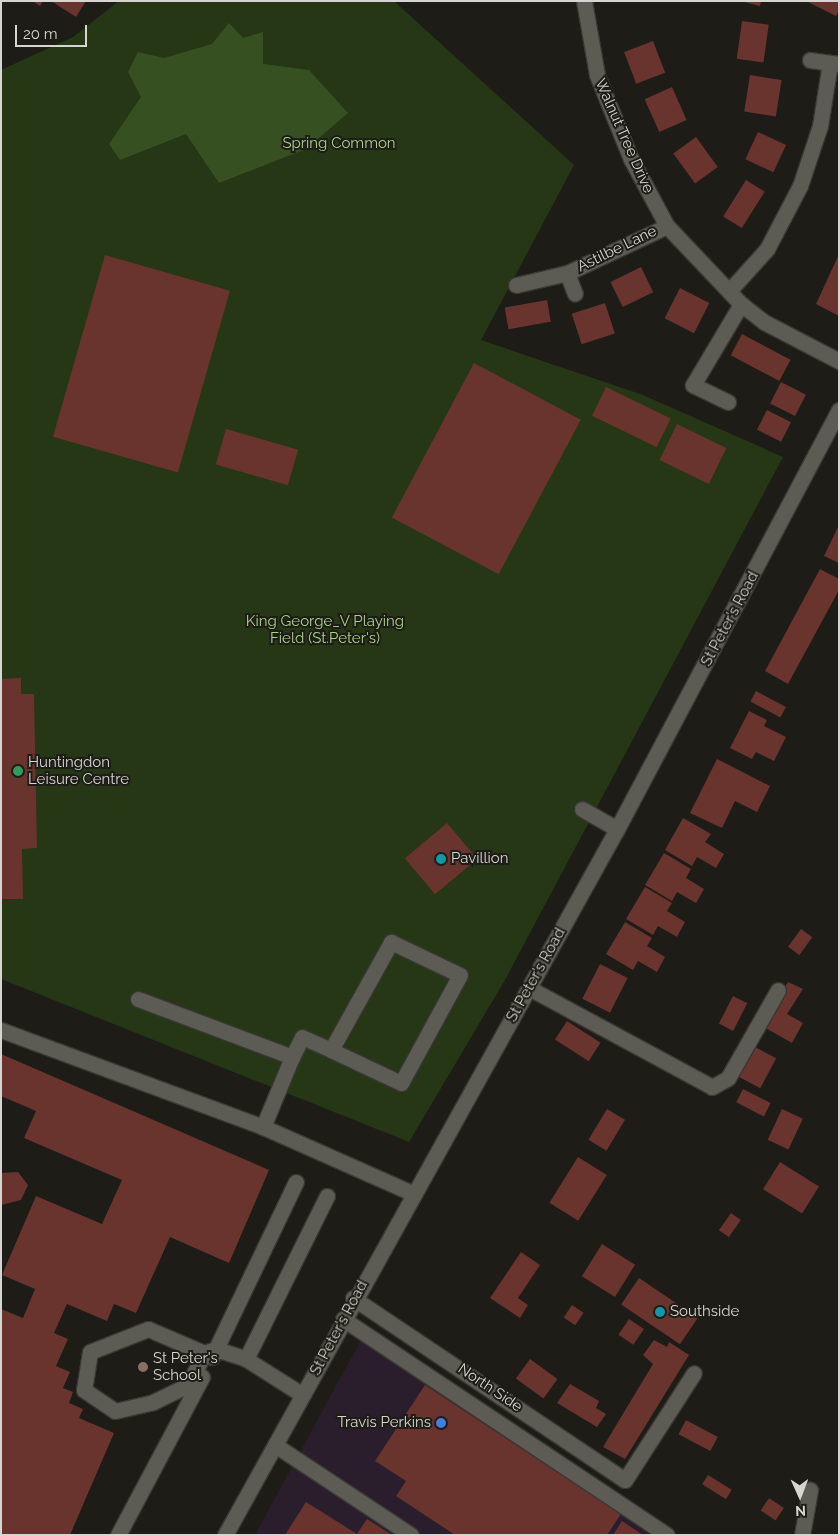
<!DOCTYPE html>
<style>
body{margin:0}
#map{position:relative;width:840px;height:1536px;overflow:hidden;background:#1d1c16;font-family:Raleway,sans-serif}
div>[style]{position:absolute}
.commercial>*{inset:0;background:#2a1e2c}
.green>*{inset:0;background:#253714}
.forest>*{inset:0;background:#375021}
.building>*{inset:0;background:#69332e;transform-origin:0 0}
.roads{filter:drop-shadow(1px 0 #393834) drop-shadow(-1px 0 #393834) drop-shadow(0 1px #393834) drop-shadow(0 -1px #393834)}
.minor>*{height:15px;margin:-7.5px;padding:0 7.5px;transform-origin:7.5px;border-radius:7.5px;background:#5d5c54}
.dots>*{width:14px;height:14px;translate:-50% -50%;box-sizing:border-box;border:2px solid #1d1c16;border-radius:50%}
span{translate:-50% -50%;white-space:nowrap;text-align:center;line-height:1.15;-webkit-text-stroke:4px #1d1c16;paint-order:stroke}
.street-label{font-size:15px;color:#d6d5d1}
.park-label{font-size:15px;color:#a9d288}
.poi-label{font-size:15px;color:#d6d5d1}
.left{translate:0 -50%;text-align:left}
.right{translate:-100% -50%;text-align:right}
.frame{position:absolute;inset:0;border:2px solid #d6d5d1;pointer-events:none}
.north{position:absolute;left:775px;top:1471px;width:50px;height:50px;-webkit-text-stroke:4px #1d1c16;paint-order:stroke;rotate:178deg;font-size:14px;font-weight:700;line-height:20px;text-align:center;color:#d6d5d1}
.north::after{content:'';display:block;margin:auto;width:18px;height:22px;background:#d6d5d1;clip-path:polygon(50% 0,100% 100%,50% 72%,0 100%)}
.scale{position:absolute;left:15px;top:25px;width:72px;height:22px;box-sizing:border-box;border:2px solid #d6d5d1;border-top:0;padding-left:6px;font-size:15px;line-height:18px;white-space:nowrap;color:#d6d5d1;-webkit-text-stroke:4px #1d1c16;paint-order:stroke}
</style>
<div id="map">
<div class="commercial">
<i style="clip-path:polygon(368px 1327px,678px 1535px,255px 1535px)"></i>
</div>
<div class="green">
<i style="clip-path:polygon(119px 1px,394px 1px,574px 165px,481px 340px,643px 395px,783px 457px,505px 980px,409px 1142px,1px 979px,1px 70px,73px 37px)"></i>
</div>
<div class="forest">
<i style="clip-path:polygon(229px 23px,243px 38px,263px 32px,263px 64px,309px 70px,348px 113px,306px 149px,219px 183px,186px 134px,120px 160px,109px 144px,141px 97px,128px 72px,138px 52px,164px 58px,212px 44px)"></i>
</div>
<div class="building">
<i style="clip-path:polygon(32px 1px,43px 1px,40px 6px)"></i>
<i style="clip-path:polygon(51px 1px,86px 1px,76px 17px)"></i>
<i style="clip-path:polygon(740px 1px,761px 1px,760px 6px)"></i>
<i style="clip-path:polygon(806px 1px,839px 1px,839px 11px,836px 16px)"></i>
<i style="left:742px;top:21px;width:27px;height:38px;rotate:8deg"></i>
<i style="left:653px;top:41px;width:34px;height:31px;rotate:69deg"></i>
<i style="left:750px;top:75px;width:32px;height:37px;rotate:9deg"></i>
<i style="left:672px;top:87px;width:36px;height:30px;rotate:66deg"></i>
<i style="left:758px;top:132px;width:31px;height:30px;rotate:25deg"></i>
<i style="left:696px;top:137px;width:37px;height:28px;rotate:54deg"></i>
<i style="left:746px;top:180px;width:22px;height:43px;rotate:32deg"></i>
<i style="clip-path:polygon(839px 254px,839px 316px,816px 304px)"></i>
<i style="left:105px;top:255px;width:130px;height:189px;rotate:16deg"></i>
<i style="left:641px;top:267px;width:28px;height:34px;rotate:64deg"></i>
<i style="left:680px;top:288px;width:33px;height:34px;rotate:27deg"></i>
<i style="left:547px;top:300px;width:22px;height:43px;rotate:80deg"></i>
<i style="left:605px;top:303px;width:32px;height:35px;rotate:72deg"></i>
<i style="left:742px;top:334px;width:55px;height:24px;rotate:28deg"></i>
<i style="left:474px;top:363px;width:121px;height:175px;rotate:28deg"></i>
<i style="left:781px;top:382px;width:28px;height:24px;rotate:27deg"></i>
<i style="left:606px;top:387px;width:72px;height:32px;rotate:26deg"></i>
<i style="left:767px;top:410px;width:27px;height:22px;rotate:27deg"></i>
<i style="left:677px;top:424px;width:55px;height:40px;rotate:26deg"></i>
<i style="left:226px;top:429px;width:75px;height:37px;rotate:16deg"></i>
<i style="clip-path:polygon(839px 525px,839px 563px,824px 556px)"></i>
<i style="clip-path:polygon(820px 569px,839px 579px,839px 590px,788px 684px,765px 671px)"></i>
<i style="clip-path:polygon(21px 678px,21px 694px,34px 694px,37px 848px,22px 849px,23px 899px,1px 899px,1px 679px)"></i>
<i style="left:756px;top:691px;width:34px;height:12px;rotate:28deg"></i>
<i style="clip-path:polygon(749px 711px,767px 720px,764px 726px,786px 737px,774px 761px,756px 752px,752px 759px,730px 748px)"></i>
<i style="clip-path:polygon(717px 759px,770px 786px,757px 812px,735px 801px,722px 828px,690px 813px)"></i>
<i style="clip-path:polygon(683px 818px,711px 834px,705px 842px,724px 854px,716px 868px,697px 857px,692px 866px,665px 850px)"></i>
<i style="left:447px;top:823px;width:47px;height:55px;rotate:50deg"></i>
<i style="clip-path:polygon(664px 853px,691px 869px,686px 878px,704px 889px,696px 903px,677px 892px,672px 901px,645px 885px)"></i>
<i style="clip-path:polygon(645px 887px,672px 903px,667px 911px,685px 922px,677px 937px,658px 926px,653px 935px,626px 919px)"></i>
<i style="clip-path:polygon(625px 922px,652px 938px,647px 946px,665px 957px,657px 972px,638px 961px,633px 970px,606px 954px)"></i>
<i style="left:801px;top:929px;width:14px;height:22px;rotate:36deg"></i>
<i style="left:600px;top:964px;width:31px;height:39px;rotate:27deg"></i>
<i style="clip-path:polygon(788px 982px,803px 989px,787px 1014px,803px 1023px,792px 1043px,762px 1026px)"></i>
<i style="left:733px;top:996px;width:16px;height:31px;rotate:27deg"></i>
<i style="left:567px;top:1021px;width:40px;height:22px;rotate:33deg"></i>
<i style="left:755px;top:1047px;width:24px;height:34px;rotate:28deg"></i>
<i style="clip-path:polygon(1px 1054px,269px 1170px,229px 1263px,170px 1237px,136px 1313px,114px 1304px,107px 1321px,67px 1304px,54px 1333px,68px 1339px,56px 1366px,70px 1372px,63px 1388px,73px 1392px,69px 1403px,83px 1409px,79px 1418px,114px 1433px,70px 1535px,1px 1535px,1px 1309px,23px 1318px,35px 1289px,2px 1275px,36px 1196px,102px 1224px,122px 1180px,24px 1138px,36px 1111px,1px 1096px)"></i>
<i style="left:743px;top:1089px;width:31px;height:15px;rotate:27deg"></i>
<i style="left:607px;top:1109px;width:21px;height:36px;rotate:31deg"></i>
<i style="left:782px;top:1109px;width:23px;height:34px;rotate:25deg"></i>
<i style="left:578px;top:1157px;width:34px;height:54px;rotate:32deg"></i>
<i style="left:780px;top:1162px;width:46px;height:32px;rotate:32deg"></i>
<i style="clip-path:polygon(18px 1172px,28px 1185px,21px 1200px,1px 1205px,1px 1173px)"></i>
<i style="left:731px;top:1213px;width:12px;height:21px;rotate:35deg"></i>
<i style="left:602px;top:1244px;width:39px;height:38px;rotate:32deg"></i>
<i style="clip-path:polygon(521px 1252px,540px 1265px,518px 1298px,528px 1305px,520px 1318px,490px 1298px)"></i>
<i style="left:639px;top:1278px;width:71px;height:32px;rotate:34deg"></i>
<i style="left:572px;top:1305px;width:14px;height:15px;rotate:34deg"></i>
<i style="left:629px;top:1319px;width:18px;height:19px;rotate:34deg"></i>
<i style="clip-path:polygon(654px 1340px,667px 1347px,669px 1342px,689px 1355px,625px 1459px,603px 1447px,653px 1364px,643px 1355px)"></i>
<i style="left:530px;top:1359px;width:34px;height:24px;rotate:36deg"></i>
<i style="clip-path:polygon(570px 1384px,599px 1401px,596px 1408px,606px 1414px,597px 1427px,557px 1403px)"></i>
<i style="clip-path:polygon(425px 1385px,621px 1514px,607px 1535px,455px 1535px,396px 1496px,406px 1481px,375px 1461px)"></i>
<i style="left:686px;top:1420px;width:36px;height:16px;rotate:28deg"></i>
<i style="left:708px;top:1475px;width:28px;height:11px;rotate:32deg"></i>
<i style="left:769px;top:1498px;width:18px;height:15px;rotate:34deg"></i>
<i style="clip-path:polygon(306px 1502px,357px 1534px,367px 1519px,392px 1535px,285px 1535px)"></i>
<i style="clip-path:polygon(622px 1521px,643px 1535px,613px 1535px)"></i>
</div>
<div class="roads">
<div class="minor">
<i style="left:584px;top:1px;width:75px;rotate:80deg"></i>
<i style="left:597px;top:75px;width:91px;rotate:68deg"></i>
<i style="left:631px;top:159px;width:76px;rotate:61.8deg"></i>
<i style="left:667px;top:226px;width:108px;rotate:46.5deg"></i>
<i style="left:741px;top:304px;width:29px;rotate:38deg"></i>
<i style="left:764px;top:322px;width:85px;rotate:27.5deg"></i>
<i style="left:810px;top:60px;width:28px;rotate:8deg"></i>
<i style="left:567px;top:273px;width:22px;rotate:69deg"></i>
<i style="left:516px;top:285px;width:52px;rotate:-13.2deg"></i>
<i style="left:567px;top:273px;width:110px;rotate:-25.2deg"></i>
<i style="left:729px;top:291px;width:57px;rotate:-47.9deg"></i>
<i style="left:767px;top:249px;width:71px;rotate:-62.4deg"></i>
<i style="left:800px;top:186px;width:63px;rotate:-71.6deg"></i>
<i style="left:820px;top:126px;width:64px;rotate:-81deg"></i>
<i style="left:728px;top:402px;width:39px;rotate:-154deg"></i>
<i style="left:693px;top:385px;width:94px;rotate:-59.3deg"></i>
<i style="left:582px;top:809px;width:40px;rotate:29.7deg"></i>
<i style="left:529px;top:988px;width:208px;rotate:28.4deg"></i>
<i style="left:712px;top:1087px;width:18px;rotate:-29deg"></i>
<i style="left:728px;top:1078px;width:101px;rotate:-60.4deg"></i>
<i style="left:138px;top:999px;width:165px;rotate:20.6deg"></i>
<i style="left:292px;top:1057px;width:76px;rotate:112.5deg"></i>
<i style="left:1px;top:1030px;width:279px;rotate:20.3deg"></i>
<i style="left:263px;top:1127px;width:165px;rotate:23.9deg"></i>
<i style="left:292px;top:1057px;width:22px;rotate:-63deg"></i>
<i style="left:302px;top:1037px;width:32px;rotate:24deg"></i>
<i style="left:331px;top:1050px;width:124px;rotate:-60.9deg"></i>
<i style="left:391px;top:942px;width:76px;rotate:25.6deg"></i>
<i style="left:460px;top:975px;width:123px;rotate:118.6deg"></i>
<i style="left:401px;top:1083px;width:77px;rotate:-154.8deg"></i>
<i style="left:353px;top:1298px;width:327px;rotate:33.8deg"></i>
<i style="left:625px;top:1480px;width:127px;rotate:-57.2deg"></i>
<i style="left:343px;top:1319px;width:389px;rotate:33.7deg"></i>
<i style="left:204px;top:1353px;width:61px;rotate:-156.8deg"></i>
<i style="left:148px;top:1329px;width:62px;rotate:158.4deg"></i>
<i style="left:90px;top:1352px;width:38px;rotate:99deg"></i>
<i style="left:84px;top:1390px;width:37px;rotate:34deg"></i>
<i style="left:115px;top:1411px;width:39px;rotate:-13deg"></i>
<i style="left:153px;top:1402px;width:39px;rotate:-26deg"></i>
<i style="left:188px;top:1385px;width:36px;rotate:-63deg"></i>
<i style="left:204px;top:1353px;width:13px;rotate:-18deg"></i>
<i style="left:216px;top:1349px;width:32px;rotate:18deg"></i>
<i style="left:246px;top:1359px;width:67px;rotate:32.3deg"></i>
<i style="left:212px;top:1357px;width:194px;rotate:-64.4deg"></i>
<i style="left:246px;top:1359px;width:182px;rotate:-63.6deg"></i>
<i style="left:275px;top:1445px;width:163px;rotate:33.5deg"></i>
<i style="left:118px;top:1535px;width:179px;rotate:-62deg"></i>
<i style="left:225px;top:1535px;width:808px;rotate:-60.96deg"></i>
<i style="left:617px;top:829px;width:474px;rotate:-62.1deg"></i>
<i style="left:802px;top:1535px;width:46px;rotate:-79.9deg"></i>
</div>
</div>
<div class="dots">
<i style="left:18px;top:771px;background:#2e9e5b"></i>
<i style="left:441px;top:859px;background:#0f9aa8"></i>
<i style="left:660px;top:1312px;background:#0f9aa8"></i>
<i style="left:143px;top:1367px;background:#8d6e63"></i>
<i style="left:441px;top:1423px;background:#3f7fe0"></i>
</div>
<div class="street-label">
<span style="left:624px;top:136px;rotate:66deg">Walnut Tree Drive</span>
<span style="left:617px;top:249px;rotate:-26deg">Astilbe Lane</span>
<span style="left:730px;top:619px;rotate:-62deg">St Peter's Road</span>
<span style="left:536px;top:975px;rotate:-61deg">St Peter's Road</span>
<span style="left:339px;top:1328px;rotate:-62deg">St Peter's Road</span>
<span style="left:490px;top:1388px;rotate:34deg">North Side</span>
</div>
<div class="park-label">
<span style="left:339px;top:144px">Spring Common</span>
<span style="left:325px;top:630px">King George_V Playing<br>Field (St.Peter's)</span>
</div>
<div class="poi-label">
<span class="left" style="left:28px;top:771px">Huntingdon<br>Leisure Centre</span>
<span class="left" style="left:451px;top:859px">Pavillion</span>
<span class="left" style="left:670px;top:1312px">Southside</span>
<span class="left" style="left:153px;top:1367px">St Peter's<br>School</span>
<span class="right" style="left:431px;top:1423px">Travis Perkins</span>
</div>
<div class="frame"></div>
<div class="north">N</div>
<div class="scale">20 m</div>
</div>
